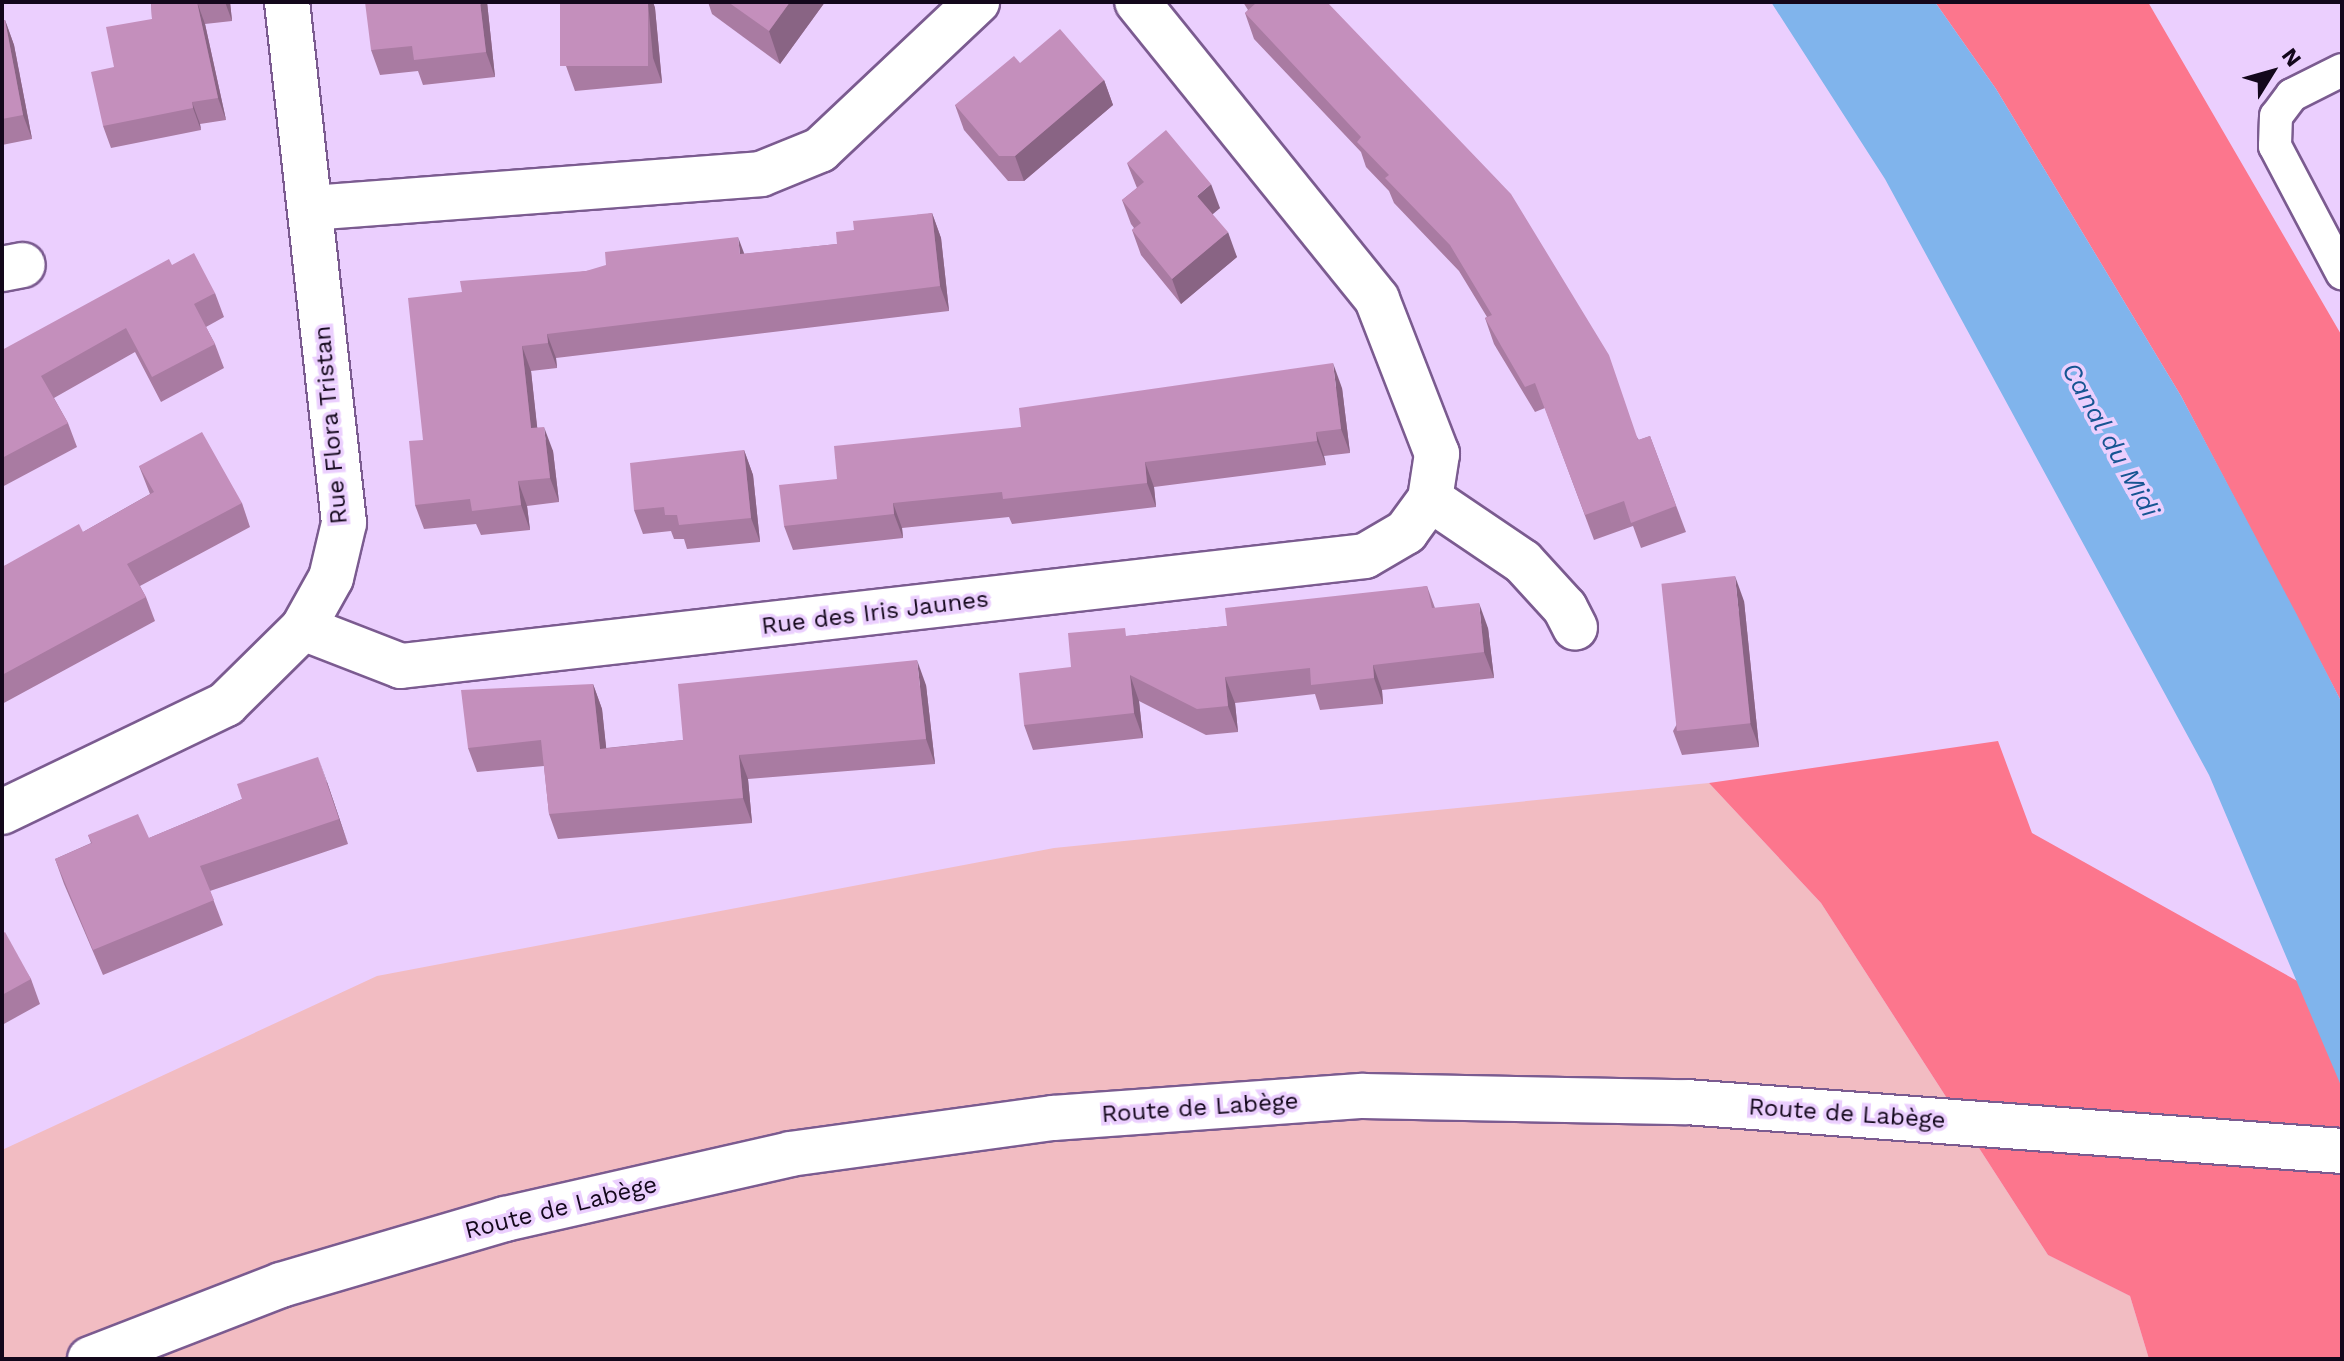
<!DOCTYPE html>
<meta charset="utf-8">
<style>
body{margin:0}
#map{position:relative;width:2344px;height:1361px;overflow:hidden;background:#ebcffe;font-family:"Work Sans",sans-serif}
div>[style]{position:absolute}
.green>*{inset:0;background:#f2bcc2}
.forest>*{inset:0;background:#fc768d}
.water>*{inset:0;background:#80b4ec}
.roads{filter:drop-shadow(2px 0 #7b5b90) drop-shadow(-2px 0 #7b5b90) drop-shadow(0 2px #7b5b90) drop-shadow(0 -2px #7b5b90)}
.lane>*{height:32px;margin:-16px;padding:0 16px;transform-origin:16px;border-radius:16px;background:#fff}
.street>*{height:44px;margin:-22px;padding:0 22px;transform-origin:22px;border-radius:22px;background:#fff}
.secondary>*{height:44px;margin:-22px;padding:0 22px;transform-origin:22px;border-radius:22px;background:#fff}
.wall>*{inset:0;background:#a97ba2}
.shaded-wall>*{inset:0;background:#896484}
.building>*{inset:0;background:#c48fbc;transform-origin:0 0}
span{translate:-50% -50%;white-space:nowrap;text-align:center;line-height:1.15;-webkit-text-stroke:7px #ebcffe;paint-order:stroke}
.street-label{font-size:24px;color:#13071b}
.water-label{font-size:26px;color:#165592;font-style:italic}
.frame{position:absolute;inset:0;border:4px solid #13071b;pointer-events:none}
.north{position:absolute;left:2232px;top:32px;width:80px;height:80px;-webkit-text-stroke:6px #ebcffe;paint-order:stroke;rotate:53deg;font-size:22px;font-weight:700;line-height:32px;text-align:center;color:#13071b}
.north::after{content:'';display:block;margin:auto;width:28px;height:36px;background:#13071b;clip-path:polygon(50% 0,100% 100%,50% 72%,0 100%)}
</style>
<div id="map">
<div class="green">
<i style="clip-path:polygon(1709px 783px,1821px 903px,2048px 1255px,2130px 1296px,2149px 1359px,2px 1359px,2px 1150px,377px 976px,1054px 848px)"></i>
</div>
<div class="forest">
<i style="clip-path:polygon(1935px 2px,2148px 2px,2342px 336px,2342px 703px,2181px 396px,1996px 89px)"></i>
<i style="clip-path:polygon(1998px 741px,2032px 833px,2342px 1006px,2342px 1359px,2149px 1359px,2130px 1296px,2048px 1255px,1821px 903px,1709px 783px)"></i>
</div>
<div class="water">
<i style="clip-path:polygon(1771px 2px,1935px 2px,1996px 89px,2181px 396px,2296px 613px,2342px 703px,2342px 1088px,2209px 775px,1885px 179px)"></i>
</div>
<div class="roads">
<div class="lane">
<i style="left:2342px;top:70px;width:56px;rotate:153.4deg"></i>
<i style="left:2292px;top:95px;width:26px;rotate:127deg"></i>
<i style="left:2276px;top:116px;width:30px;rotate:92deg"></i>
<i style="left:2275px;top:146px;width:144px;rotate:62.2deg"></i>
</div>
<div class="street">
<i style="left:311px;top:208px;width:451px;rotate:-4.3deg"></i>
<i style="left:761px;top:174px;width:64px;rotate:-22.1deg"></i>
<i style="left:820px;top:150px;width:216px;rotate:-43.3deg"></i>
<i style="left:2px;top:269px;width:21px;rotate:-11deg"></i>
<i style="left:1430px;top:499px;width:112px;rotate:34.1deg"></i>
<i style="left:1523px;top:562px;width:62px;rotate:47.6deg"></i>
<i style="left:1565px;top:608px;width:22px;rotate:63deg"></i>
<i style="left:303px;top:628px;width:105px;rotate:21.2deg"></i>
<i style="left:401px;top:666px;width:970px;rotate:-6.51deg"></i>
<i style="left:1365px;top:556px;width:48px;rotate:-30.3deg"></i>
<i style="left:1406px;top:532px;width:41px;rotate:-54deg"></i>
<i style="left:1430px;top:499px;width:46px;rotate:-81.2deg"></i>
<i style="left:1437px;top:454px;width:166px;rotate:-111.2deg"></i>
<i style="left:1377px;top:299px;width:382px;rotate:-128.9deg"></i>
<i style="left:2px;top:812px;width:249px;rotate:-25.7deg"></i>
<i style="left:226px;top:704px;width:108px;rotate:-44.6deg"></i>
<i style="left:303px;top:628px;width:57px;rotate:-60.8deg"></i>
<i style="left:331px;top:578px;width:57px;rotate:-76.7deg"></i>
<i style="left:344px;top:523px;width:524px;rotate:-96.24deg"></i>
</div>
<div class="secondary">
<i style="left:90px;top:1359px;width:205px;rotate:-21.2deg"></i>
<i style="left:281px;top:1285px;width:234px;rotate:-16.4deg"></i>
<i style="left:505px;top:1219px;width:292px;rotate:-12.8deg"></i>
<i style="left:790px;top:1154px;width:265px;rotate:-7.8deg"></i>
<i style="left:1053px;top:1118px;width:311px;rotate:-4.1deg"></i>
<i style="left:1363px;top:1096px;width:323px;rotate:1.1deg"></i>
<i style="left:1686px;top:1102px;width:658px;rotate:4.27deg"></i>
</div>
</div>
<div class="wall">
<i style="clip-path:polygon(151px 2px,230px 2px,232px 21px,205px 24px,226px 120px,200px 124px,201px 130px,111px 148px,103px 126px,114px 67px,152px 19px)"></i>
<i style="clip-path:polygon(487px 2px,495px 77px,423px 85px,418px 71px,380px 75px,371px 50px)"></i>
<i style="clip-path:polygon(560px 2px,653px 2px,655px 8px,662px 83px,575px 91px,566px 66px)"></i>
<i style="clip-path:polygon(708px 2px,825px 2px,780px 64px,712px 14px)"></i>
<i style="clip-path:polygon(1243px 2px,1327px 2px,1639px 440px,1650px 436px,1686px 532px,1641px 548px,1633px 526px,1594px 540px,1545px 408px,1535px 412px,1494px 344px,1485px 318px,1487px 317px,1459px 271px,1394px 203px,1389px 191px,1366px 167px,1361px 152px,1254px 39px,1245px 13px,1248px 10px)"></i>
<i style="clip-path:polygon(5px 20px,14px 45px,32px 139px,2px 145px,2px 21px)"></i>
<i style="clip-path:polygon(1104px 80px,1113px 105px,1024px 181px,1008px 181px,964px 130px,955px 105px)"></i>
<i style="clip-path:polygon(1127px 163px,1220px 208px,1212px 214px,1237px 257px,1181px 304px,1141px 255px,1132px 230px,1134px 228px,1131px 224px,1122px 200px,1137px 188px)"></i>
<i style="clip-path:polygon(932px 213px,941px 238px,949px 311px,556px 358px,557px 368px,531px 371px,537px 427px,553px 451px,559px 502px,527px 506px,530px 530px,481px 535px,476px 524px,424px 529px,415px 505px,423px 440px,462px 292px,586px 271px,837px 244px,854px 230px)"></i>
<i style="clip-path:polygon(215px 293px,224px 317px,206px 327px,215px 344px,224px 368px,161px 402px,135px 352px,54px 398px,68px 423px,77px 447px,2px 487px,2px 350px)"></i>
<i style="clip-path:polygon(1342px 388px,1350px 453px,1324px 456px,1326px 465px,1154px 487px,1156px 507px,1012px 524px,1009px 517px,902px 528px,903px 538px,793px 550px,784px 526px,837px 479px,1021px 427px)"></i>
<i style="clip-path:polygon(744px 450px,753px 475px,760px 542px,687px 549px,684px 539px,674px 539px,671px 531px,643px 534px,634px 510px)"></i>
<i style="clip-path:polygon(139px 466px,242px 503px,250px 527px,140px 586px,146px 597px,155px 621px,2px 704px,2px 567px,83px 532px,150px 494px)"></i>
<i style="clip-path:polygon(1427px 586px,1435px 608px,1488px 628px,1494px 678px,1382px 690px,1383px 704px,1320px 710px,1315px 694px,1235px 703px,1238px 732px,1206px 735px,1139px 701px,1143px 738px,1033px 750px,1024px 725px,1127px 636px,1227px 626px)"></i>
<i style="clip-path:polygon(1744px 601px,1759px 747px,1682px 755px,1673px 731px)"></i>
<i style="clip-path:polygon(593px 684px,602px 709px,606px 748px,683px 740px,926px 685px,935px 764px,748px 779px,752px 823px,558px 839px,549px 814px,544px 766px,477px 772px,468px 748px)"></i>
<i style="clip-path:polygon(327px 782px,348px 844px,210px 891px,223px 925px,103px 975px,64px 884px,55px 859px,91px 843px,88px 835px,149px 838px,242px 799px)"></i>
<i style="clip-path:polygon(2px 934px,31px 979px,40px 1004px,2px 1025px)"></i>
</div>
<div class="shaded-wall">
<i style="clip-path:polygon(197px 2px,205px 24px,226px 120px,218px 98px)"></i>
<i style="clip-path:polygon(225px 2px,230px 2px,232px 21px)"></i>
<i style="clip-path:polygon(480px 2px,487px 2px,495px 77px,486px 52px)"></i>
<i style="clip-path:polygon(648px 2px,653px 2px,655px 8px,662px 83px,653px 58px)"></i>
<i style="clip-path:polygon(790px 2px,825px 2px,780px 64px,769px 31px)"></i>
<i style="clip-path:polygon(5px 20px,14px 45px,32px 139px,23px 115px)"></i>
<i style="clip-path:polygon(1104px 80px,1113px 105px,1024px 181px,1015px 156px)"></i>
<i style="clip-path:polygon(192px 102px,200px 124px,201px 130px,193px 108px)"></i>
<i style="clip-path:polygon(1211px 184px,1220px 208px,1206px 220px,1197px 196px)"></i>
<i style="clip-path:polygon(932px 213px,941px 238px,949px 311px,940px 286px)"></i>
<i style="clip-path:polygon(1228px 232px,1237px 257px,1181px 304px,1172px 279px)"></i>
<i style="clip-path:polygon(738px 237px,747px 261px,740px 254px)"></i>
<i style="clip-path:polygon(547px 334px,556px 358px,557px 368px,548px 343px)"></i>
<i style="clip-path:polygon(522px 346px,531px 371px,540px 453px,531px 428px)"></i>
<i style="clip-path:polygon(1333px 363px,1342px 388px,1350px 453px,1341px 429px)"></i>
<i style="clip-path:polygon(544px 427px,553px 451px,559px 502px,550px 478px)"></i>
<i style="clip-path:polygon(1316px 432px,1324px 456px,1326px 465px,1317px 441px)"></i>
<i style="clip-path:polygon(744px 450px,753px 475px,760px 542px,751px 518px)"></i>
<i style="clip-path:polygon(1145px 462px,1154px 487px,1156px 507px,1147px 483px)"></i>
<i style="clip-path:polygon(518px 481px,527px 506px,530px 530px,521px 505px)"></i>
<i style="clip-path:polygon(893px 503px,902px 528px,903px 538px,894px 514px)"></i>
<i style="clip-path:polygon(1735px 576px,1744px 601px,1759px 747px,1750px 723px)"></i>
<i style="clip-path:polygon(1479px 603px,1488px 628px,1494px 678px,1484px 652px)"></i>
<i style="clip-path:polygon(917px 660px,926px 685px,935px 764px,926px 739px)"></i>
<i style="clip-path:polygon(1373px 665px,1382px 690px,1383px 704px,1374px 678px)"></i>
<i style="clip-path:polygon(1130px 675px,1139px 701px,1143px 738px,1134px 713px)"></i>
<i style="clip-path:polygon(1225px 677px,1235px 703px,1238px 732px,1228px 706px)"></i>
<i style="clip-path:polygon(593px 684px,602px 709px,609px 774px,600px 749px)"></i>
<i style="clip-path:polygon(739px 755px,748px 779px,752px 823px,743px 798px)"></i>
<i style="clip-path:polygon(318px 757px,327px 782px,348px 844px,339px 819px)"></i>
</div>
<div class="building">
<i style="clip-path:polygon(151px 2px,200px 2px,197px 2px,218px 98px,192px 102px,193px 108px,103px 126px,91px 72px,114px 67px,106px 27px,152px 19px)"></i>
<i style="clip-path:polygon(365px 2px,480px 2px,486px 52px,414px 60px,412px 46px,371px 50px)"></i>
<i style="left:560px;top:2px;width:88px;height:64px"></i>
<i style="clip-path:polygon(728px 2px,790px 2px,769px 31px)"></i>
<i style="clip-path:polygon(1255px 2px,1327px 2px,1511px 194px,1609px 355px,1638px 440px,1650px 436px,1676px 506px,1631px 523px,1624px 501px,1585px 515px,1535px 383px,1525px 387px,1485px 318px,1492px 315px,1450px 245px,1385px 178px,1389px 175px,1357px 142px,1361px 137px,1245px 13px,1256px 3px)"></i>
<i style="clip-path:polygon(5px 20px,23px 115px,2px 119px,2px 21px)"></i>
<i style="clip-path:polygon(1060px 29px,1104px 80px,1015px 156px,999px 156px,955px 105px,1014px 56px,1020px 63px)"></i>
<i style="clip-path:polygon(1166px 130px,1211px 184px,1197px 196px,1228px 232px,1172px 279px,1132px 230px,1141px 223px,1122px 200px,1144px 182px,1127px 163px)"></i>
<i style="clip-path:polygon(932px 213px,940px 286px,547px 334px,548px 343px,522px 346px,531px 428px,544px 427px,550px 478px,518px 481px,521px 505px,472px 511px,470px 499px,415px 505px,409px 441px,423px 440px,408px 298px,462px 292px,460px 281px,586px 271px,606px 265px,605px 252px,738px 237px,740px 254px,837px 244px,836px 232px,854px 230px,853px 221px)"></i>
<i style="clip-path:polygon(194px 253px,215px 293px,194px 304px,215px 344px,152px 377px,126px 328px,41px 376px,68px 423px,2px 458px,2px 350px,169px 259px,172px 265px)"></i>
<i style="clip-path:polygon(1333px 363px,1341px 429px,1316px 432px,1317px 441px,1145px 462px,1147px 483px,1003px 499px,1002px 492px,893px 503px,894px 514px,784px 526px,779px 485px,837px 479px,834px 446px,1021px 427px,1019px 408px)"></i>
<i style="clip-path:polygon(202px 432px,242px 503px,127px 564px,146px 597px,2px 675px,2px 567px,79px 524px,83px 532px,154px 492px,139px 466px)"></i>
<i style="clip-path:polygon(744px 450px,751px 518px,679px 525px,677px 515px,665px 515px,664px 507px,634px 510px,630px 463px)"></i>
<i style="left:1735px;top:576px;width:148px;height:74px;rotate:84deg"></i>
<i style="clip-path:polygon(1427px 586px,1432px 608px,1479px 603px,1484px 652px,1373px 665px,1374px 678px,1311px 685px,1310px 668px,1225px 677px,1228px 706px,1197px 709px,1130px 675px,1134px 713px,1024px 725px,1019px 673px,1071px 667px,1068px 633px,1125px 628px,1126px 636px,1227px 626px,1225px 608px)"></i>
<i style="clip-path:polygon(917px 660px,926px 739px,739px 755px,743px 798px,549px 814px,541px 740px,468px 748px,461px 690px,593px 684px,600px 749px,683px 740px,678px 684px)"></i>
<i style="clip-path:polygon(318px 757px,339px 819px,200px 866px,214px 900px,93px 950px,55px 859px,92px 843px,88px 835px,138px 814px,149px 838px,242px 799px,237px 784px)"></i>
<i style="clip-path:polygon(5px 932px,31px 979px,2px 995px,2px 934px)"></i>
</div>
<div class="street-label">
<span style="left:331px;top:425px;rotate:-95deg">Rue Flora Tristan</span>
<span style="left:875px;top:613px;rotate:-7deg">Rue des Iris Jaunes</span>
<span style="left:1200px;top:1108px;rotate:-4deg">Route de Labège</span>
<span style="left:1847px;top:1114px;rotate:4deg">Route de Labège</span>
<span style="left:561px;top:1208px;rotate:-14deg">Route de Labège</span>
</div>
<div class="water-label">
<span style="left:2110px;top:440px;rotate:61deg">Canal du Midi</span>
</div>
<div class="frame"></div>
<div class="north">N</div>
</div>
